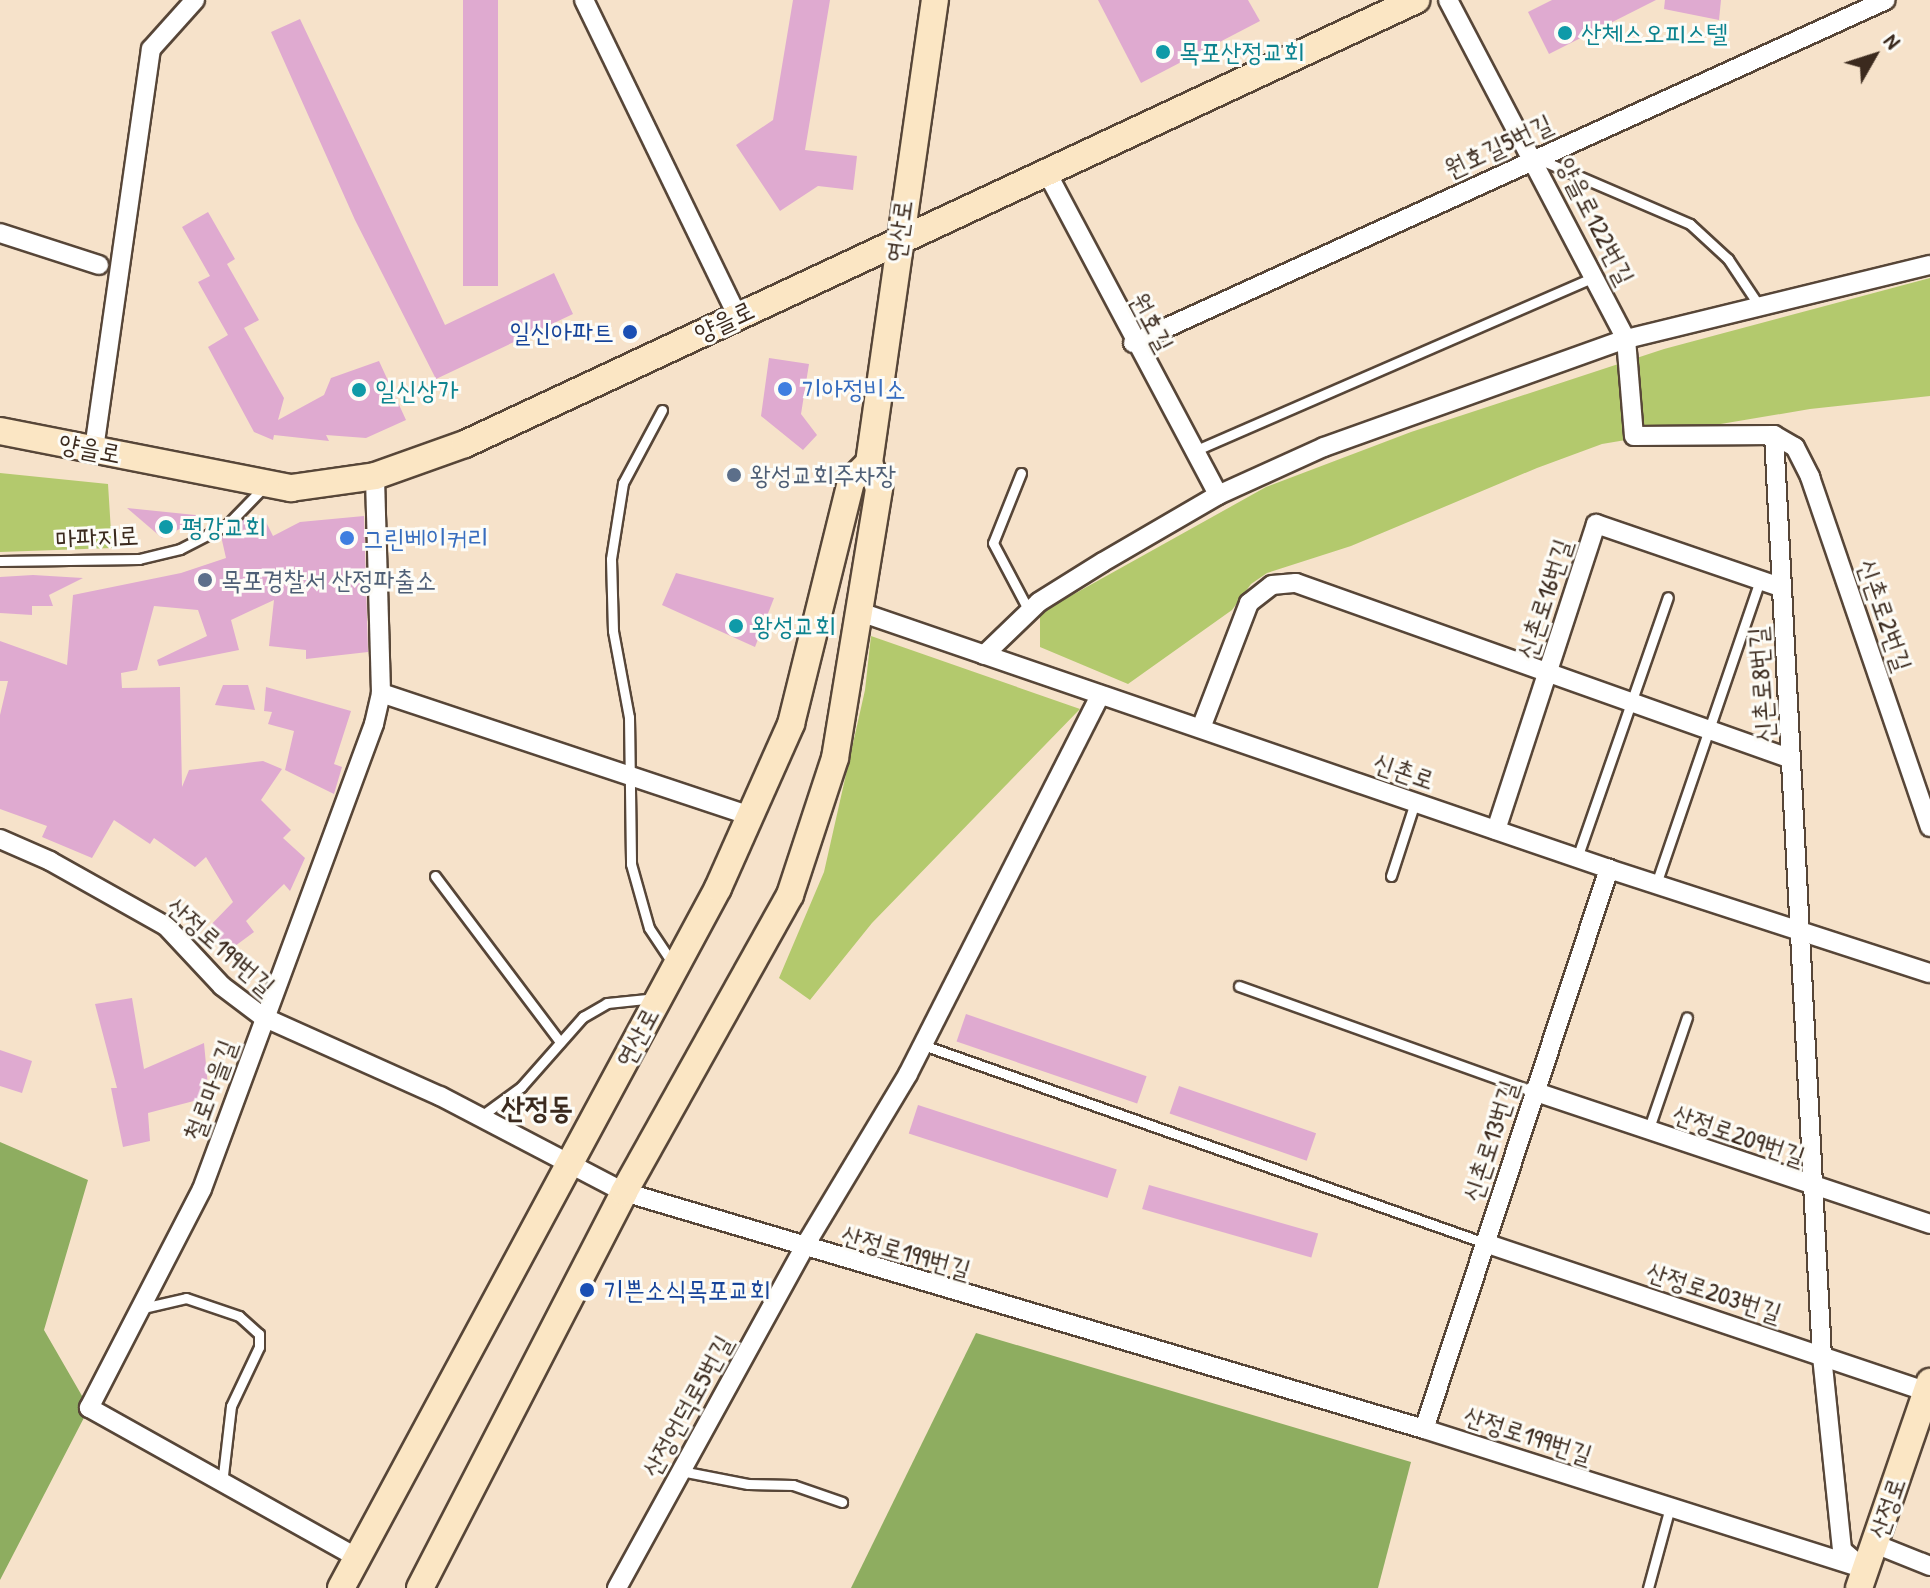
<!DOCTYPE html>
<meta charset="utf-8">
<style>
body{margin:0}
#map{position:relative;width:1930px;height:1588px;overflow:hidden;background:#f6e2ca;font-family:"Patrick Hand","Poor Story",sans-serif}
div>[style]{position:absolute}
.green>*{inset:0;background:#b3c96d}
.forest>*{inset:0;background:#8ead60}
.building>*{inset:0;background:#dfaad0;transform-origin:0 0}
.roads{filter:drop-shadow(2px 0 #574638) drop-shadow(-2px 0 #574638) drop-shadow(0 2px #574638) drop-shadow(0 -2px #574638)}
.lane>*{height:9px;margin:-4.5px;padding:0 4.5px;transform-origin:4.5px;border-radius:4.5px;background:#fff}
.street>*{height:18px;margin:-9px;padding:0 9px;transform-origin:9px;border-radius:9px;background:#fff}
.secondary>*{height:26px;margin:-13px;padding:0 13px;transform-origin:13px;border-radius:13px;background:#fbe6c4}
.dots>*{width:22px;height:22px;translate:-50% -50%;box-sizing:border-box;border:4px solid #fdfcf7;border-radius:50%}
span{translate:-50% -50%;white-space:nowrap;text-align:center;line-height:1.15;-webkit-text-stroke:6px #fdfcf7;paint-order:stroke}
.culture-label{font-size:26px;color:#0d838f}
.left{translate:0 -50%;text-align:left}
.street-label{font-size:26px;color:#3b2a1e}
.transit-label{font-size:26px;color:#164399}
.right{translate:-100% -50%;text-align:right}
.shop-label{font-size:26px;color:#366cbe}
.service-label{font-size:26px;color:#4e5e75}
.quarter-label{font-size:30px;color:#3b2a1e;font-weight:700}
.north{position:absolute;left:1834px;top:16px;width:80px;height:80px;-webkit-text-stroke:6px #fdfcf7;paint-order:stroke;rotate:51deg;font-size:22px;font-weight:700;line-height:32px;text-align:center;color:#3b2a1e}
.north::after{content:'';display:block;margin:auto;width:28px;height:36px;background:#3b2a1e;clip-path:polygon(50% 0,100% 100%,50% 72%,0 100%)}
</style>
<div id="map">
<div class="green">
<i style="clip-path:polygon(1930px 278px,1930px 396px,1810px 409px,1602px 444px,1537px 468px,1351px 546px,1267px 573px,1251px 584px,1232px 610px,1128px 684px,1040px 647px,1040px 613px,1266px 487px,1411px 432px,1664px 349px)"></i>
<i style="clip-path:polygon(0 473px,108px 484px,112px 548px,0 552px)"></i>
<i style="clip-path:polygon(871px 636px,1080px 709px,872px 923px,810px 1000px,779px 978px,824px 872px,865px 690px)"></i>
</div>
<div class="forest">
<i style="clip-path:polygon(0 1142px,88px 1180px,44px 1330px,89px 1408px,0 1580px)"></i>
<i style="clip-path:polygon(976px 1333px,1411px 1462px,1378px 1588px,851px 1588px)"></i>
</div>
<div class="building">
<i style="left:463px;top:0;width:35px;height:286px"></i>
<i style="clip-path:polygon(793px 0,830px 0,805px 150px,857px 156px,853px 190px,818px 186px,780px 211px,736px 145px,773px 120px)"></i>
<i style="clip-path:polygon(1098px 0,1248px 0,1260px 21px,1141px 83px)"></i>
<i style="clip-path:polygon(1552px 0,1656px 0,1549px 54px,1528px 12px)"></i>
<i style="clip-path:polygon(1665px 0,1721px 0,1719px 20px,1664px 9px)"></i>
<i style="clip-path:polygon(300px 19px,445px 325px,554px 273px,573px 314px,436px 379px,355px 220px,271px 32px)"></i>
<i style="clip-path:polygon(208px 212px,235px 259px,227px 264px,259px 320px,244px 328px,284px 398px,278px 420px,324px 395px,331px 378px,379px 361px,406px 420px,366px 438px,326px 435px,329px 441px,274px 435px,273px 440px,254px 432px,208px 347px,228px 335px,198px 282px,210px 276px,182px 227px)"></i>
<i style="clip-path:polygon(769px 358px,809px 364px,801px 414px,817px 435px,803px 450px,761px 416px)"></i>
<i style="clip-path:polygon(127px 508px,205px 516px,162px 538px)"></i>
<i style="clip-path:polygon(364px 516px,368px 652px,306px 659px,306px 650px,269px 646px,274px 600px,231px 620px,239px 650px,159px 666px,157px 660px,207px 636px,198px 610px,154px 606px,137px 670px,121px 673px,122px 688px,180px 687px,182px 787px,189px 770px,263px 761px,282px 769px,261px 800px,291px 830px,283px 838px,305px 858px,290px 891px,284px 884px,246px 921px,254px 932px,227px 952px,205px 931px,233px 902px,206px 857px,195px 867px,154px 838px,150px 844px,114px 820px,92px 858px,42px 837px,47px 826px,0 809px,0 715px,8px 681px,0 681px,0 641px,67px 665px,73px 595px,181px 573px,226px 558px,221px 536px,242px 520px,264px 518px,273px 536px,300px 522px)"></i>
<i style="clip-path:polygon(676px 573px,774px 598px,755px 647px,662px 605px)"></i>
<i style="clip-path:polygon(33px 575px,83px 578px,49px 595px,53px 606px,32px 606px,32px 615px,0 613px,0 577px)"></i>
<i style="clip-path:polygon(223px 685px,248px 685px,255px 710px,215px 705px)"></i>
<i style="clip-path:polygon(266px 687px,351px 711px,334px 764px,342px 767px,334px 794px,285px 770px,294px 731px,268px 724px,272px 712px,264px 711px)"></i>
<i style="clip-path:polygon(132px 998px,144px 1069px,204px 1043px,209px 1097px,148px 1113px,150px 1141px,123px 1147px,111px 1088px,117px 1088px,95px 1004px)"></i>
<i style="left:966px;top:1014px;width:191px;height:29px;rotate:19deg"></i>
<i style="clip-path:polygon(0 1050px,32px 1061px,22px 1093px,0 1086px)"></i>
<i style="left:1179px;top:1086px;width:145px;height:29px;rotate:19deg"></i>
<i style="left:918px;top:1105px;width:209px;height:30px;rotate:18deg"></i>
<i style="left:1149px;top:1185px;width:176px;height:25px;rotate:16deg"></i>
</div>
<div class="roads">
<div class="lane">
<i style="left:1541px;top:160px;width:162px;rotate:23.2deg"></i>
<i style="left:1690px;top:224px;width:52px;rotate:42.6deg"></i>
<i style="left:1728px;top:259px;width:54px;rotate:56.3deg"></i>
<i style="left:662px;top:410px;width:83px;rotate:118.1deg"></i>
<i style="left:623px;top:483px;width:77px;rotate:99deg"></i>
<i style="left:611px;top:559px;width:72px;rotate:88.4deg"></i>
<i style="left:613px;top:631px;width:87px;rotate:79.5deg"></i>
<i style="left:629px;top:717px;width:147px;rotate:89.2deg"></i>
<i style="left:631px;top:864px;width:66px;rotate:74.3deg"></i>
<i style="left:649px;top:928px;width:43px;rotate:56.3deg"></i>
<i style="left:1194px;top:451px;width:437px;rotate:-23.5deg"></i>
<i style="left:1021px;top:473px;width:75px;rotate:111.8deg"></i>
<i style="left:993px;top:543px;width:77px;rotate:62.1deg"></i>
<i style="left:0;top:561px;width:139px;rotate:-0.8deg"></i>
<i style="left:139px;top:559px;width:42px;rotate:-13.7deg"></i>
<i style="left:180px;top:549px;width:53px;rotate:-27.1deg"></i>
<i style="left:227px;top:525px;width:52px;rotate:-45.8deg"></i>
<i style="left:1577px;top:858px;width:276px;rotate:-70.8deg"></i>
<i style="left:435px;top:876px;width:208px;rotate:53deg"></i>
<i style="left:1391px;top:876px;width:78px;rotate:-72deg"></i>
<i style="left:1656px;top:884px;width:320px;rotate:-71.1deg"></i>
<i style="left:1239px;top:986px;width:312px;rotate:19.7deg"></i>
<i style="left:923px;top:1045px;width:596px;rotate:19.41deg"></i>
<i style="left:480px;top:1117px;width:51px;rotate:-36.2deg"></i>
<i style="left:521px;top:1087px;width:94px;rotate:-48.5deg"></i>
<i style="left:583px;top:1017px;width:28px;rotate:-30deg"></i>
<i style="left:607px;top:1003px;width:48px;rotate:-5.9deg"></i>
<i style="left:1648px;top:1131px;width:120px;rotate:-71.1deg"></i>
<i style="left:143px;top:1308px;width:44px;rotate:-13.1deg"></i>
<i style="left:186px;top:1298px;width:56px;rotate:18.8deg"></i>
<i style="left:239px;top:1316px;width:27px;rotate:42deg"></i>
<i style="left:259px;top:1334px;width:13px;rotate:90deg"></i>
<i style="left:259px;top:1347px;width:65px;rotate:115.4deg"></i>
<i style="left:231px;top:1406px;width:79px;rotate:96.6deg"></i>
<i style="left:681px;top:1471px;width:68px;rotate:11deg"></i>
<i style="left:748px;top:1484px;width:45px;rotate:1.3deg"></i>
<i style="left:793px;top:1485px;width:52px;rotate:19.1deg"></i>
<i style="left:1648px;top:1588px;width:84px;rotate:-74.8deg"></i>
</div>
<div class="street">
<i style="left:584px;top:0;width:350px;rotate:64.1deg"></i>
<i style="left:1448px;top:0;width:383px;rotate:62.3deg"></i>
<i style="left:1626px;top:339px;width:97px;rotate:85.3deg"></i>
<i style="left:1634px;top:436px;width:140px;rotate:-0.4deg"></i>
<i style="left:1774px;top:435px;width:24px;rotate:30deg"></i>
<i style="left:1795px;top:447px;width:34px;rotate:63deg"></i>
<i style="left:1810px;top:477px;width:370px;rotate:71.1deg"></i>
<i style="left:1045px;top:169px;width:369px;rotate:62deg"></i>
<i style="left:0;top:233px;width:104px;rotate:17.9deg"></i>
<i style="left:1133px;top:343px;width:827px;rotate:-24.49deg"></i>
<i style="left:1774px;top:435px;width:922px;rotate:87.02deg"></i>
<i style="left:1822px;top:1356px;width:195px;rotate:84.1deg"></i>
<i style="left:1842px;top:1550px;width:20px;rotate:41deg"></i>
<i style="left:94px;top:449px;width:404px;rotate:-81.9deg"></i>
<i style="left:151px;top:49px;width:66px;rotate:-48.1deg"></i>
<i style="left:863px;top:613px;width:789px;rotate:18.94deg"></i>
<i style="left:1609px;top:869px;width:337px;rotate:18deg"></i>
<i style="left:984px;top:655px;width:76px;rotate:-43.9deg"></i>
<i style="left:1039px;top:602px;width:75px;rotate:-32deg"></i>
<i style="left:1103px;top:562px;width:133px;rotate:-30.2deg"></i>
<i style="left:1218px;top:495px;width:116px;rotate:-24.4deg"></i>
<i style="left:1324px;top:447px;width:321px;rotate:-19.7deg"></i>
<i style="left:1626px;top:339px;width:313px;rotate:-13.7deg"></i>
<i style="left:381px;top:693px;width:390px;rotate:18.4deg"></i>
<i style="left:1201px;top:728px;width:134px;rotate:-69deg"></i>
<i style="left:1249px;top:603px;width:29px;rotate:-38deg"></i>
<i style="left:1272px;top:585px;width:24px;rotate:-5deg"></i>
<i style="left:1296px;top:583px;width:525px;rotate:19.57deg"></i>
<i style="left:1496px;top:830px;width:322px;rotate:-71.9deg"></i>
<i style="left:1596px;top:524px;width:194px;rotate:18.9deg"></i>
<i style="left:0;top:839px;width:55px;rotate:23.7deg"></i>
<i style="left:50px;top:861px;width:133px;rotate:29.3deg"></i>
<i style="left:166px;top:926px;width:82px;rotate:47deg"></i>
<i style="left:222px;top:986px;width:51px;rotate:37.1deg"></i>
<i style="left:263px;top:1017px;width:194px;rotate:24.1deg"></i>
<i style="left:440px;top:1096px;width:208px;rotate:27.6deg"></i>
<i style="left:624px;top:1192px;width:834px;rotate:16.5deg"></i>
<i style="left:1424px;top:1429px;width:464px;rotate:17.6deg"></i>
<i style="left:1533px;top:1091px;width:419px;rotate:18.5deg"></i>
<i style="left:1485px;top:1243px;width:466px;rotate:18.6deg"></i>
<i style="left:1424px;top:1429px;width:590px;rotate:-71.72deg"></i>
<i style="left:1875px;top:1544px;width:59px;rotate:21.8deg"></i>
<i style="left:356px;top:1557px;width:306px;rotate:-150.8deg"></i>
<i style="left:89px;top:1408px;width:246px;rotate:-62.7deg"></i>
<i style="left:202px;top:1189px;width:496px;rotate:-69.7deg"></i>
<i style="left:374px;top:724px;width:32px;rotate:-77deg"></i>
<i style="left:381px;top:693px;width:217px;rotate:-91.6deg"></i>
<i style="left:617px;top:1588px;width:387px;rotate:-61.2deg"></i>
<i style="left:803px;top:1249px;width:204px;rotate:-59deg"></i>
<i style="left:908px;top:1074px;width:425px;rotate:-63.1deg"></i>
</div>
<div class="secondary">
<i style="left:0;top:431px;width:297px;rotate:11.1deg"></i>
<i style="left:291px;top:488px;width:85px;rotate:-8.1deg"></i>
<i style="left:375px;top:476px;width:96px;rotate:-19.6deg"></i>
<i style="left:465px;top:444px;width:1050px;rotate:-25.03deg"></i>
<i style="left:341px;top:1588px;width:795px;rotate:-61.69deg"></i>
<i style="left:718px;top:888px;width:180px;rotate:-66deg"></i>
<i style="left:791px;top:724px;width:250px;rotate:-76.1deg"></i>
<i style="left:851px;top:481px;width:25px;rotate:-45deg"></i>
<i style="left:420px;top:1588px;width:445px;rotate:-62.7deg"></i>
<i style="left:624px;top:1192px;width:340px;rotate:-60.8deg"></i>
<i style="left:790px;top:895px;width:144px;rotate:-71.8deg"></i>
<i style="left:835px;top:758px;width:274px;rotate:-80.7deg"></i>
<i style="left:879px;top:488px;width:27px;rotate:-112deg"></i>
<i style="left:869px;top:463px;width:468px;rotate:-81.9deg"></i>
<i style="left:1859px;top:1588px;width:218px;rotate:-71deg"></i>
</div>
</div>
<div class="dots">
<i style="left:1565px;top:33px;background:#0f9aa8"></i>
<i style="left:1163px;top:52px;background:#0f9aa8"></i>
<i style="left:630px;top:332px;background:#1a4fb4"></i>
<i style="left:785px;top:389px;background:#3f7fe0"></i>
<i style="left:359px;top:390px;background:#0f9aa8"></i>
<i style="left:734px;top:475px;background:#5c6f8a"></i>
<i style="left:166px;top:527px;background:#0f9aa8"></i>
<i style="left:347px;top:538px;background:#3f7fe0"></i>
<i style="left:205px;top:580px;background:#5c6f8a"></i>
<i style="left:736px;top:626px;background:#0f9aa8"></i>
<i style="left:587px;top:1290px;background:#1a4fb4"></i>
</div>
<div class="culture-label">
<span class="left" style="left:1581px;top:33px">산체스오피스텔</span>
<span class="left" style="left:1179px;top:52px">목포산정교회</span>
<span class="left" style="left:375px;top:390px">일신상가</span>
<span class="left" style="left:182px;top:527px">평강교회</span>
<span class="left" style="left:752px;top:626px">왕성교회</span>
</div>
<div class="street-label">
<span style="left:1498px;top:146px;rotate:-25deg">원호길5번길</span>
<span style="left:1596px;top:221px;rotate:63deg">양을로122번길</span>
<span style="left:899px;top:231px;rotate:-82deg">연산로</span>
<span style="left:724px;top:321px;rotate:-25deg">양을로</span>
<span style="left:1152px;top:322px;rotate:62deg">원호길</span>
<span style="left:90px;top:448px;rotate:11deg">양을로</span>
<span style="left:97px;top:537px;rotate:-3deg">마파지로</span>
<span style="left:1544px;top:599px;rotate:-72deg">신촌로16번길</span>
<span style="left:1885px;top:615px;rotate:71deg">신촌로2번길</span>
<span style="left:1761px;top:685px;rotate:-94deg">신촌로8번길</span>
<span style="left:1404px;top:771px;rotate:19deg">신촌로</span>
<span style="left:221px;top:946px;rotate:41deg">산정로199번길</span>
<span style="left:637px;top:1037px;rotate:-62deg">연산로</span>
<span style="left:210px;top:1090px;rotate:-70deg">철로마을길</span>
<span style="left:1739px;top:1135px;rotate:19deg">산정로209번길</span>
<span style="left:1490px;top:1141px;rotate:-72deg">신촌로13번길</span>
<span style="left:906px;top:1252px;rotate:16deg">산정로199번길</span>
<span style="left:1714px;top:1292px;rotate:18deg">산정로203번길</span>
<span style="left:687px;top:1406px;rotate:-61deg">산정언덕로5번길</span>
<span style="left:1528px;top:1435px;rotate:18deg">산정로199번길</span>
<span style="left:1887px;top:1508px;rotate:-71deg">산정로</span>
</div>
<div class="transit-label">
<span class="right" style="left:614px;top:332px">일신아파트</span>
<span class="left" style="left:603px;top:1290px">기쁜소식목포교회</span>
</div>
<div class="shop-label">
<span class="left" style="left:801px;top:389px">기아정비소</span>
<span class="left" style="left:363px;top:538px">그린베이커리</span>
</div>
<div class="service-label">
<span class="left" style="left:750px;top:475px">왕성교회주차장</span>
<span class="left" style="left:221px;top:580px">목포경찰서 산정파출소</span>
</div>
<div class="quarter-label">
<span style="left:537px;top:1107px">산정동</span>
</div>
<div class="north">N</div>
</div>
